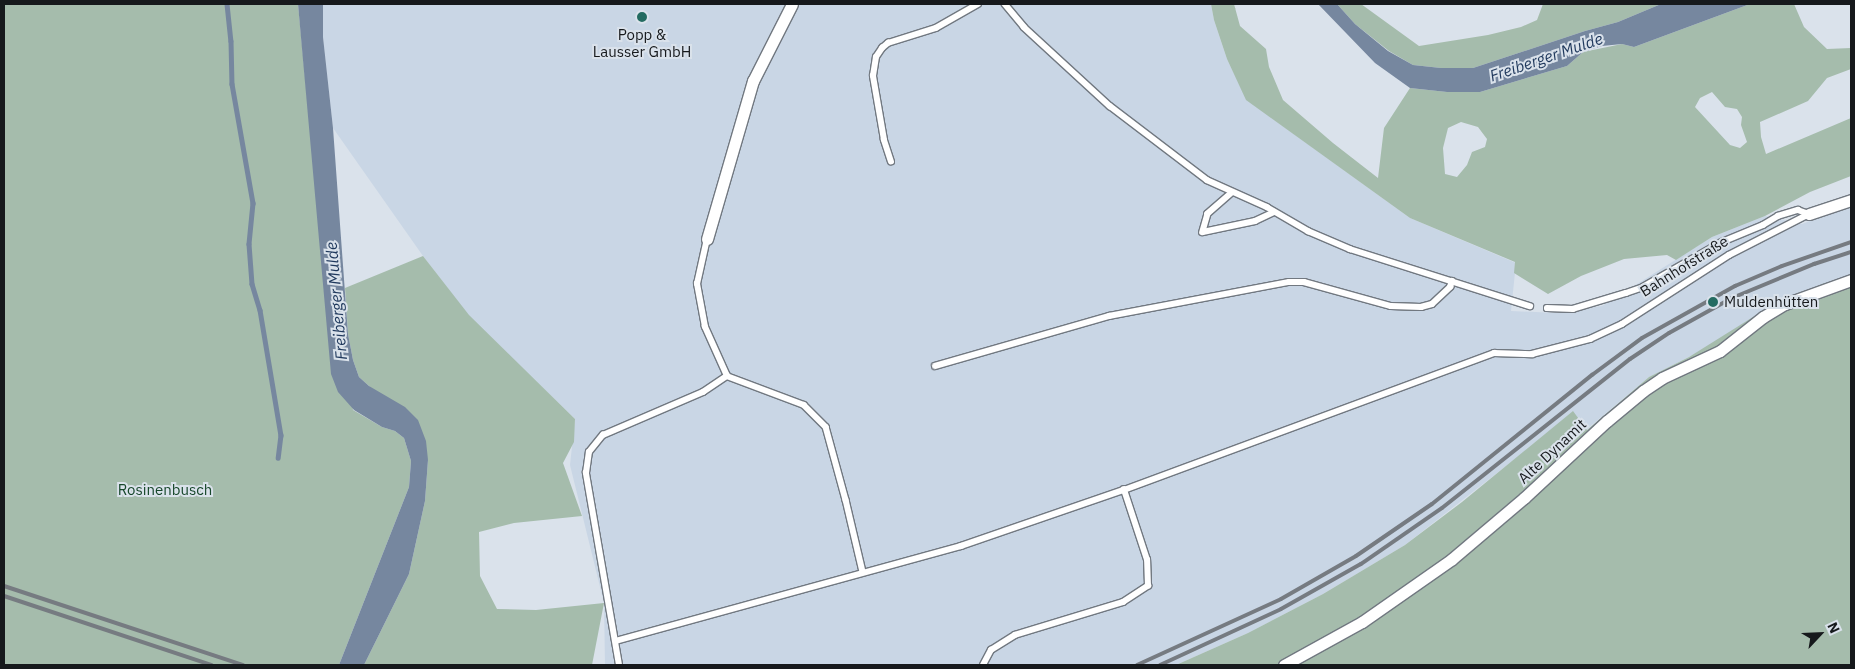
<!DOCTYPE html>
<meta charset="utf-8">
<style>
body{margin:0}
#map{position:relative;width:1855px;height:669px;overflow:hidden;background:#dae2eb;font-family:"IBM Plex Sans",sans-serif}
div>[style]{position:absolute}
.built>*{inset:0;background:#c9d6e5}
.green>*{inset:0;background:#a5bcac}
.water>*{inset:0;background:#76879f}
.stream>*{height:4.5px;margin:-2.25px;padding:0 2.25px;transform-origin:2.25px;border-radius:2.25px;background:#76879f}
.roads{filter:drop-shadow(1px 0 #717880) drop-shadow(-1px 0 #717880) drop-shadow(0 1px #717880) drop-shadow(0 -1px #717880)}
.service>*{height:5.5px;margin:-2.75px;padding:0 2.75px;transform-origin:2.75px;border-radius:2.75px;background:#fff}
.minor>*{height:11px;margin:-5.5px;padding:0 5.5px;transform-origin:5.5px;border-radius:5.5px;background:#fff}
.rail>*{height:4px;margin:-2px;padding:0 2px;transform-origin:2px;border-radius:2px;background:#767b81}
.dots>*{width:14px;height:14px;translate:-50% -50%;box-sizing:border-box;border:2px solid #dae2eb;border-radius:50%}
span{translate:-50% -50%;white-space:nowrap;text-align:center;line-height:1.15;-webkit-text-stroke:4px #dae2eb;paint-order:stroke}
.poi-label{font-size:15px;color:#16191c}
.left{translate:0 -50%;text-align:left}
.street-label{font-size:15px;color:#16191c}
.park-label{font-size:15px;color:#17472b}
.water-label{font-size:16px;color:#1f385c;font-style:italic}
.frame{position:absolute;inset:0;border:5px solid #16191c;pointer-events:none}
.north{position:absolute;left:1795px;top:609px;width:50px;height:50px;-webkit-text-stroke:4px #dae2eb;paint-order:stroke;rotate:65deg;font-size:14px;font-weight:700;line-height:20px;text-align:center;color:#16191c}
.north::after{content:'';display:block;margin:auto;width:18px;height:22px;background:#16191c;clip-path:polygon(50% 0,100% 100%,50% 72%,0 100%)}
</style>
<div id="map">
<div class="built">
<i style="clip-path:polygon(323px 4px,1211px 4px,1214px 20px,1227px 59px,1247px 100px,1410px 218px,1516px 263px,1511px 311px,1557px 313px,1602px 306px,1712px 237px,1765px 216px,1802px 224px,1833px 212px,1851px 208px,1851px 275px,1649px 377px,1561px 451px,1515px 459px,1405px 545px,1323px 594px,1248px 633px,1176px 665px,605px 665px,604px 603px,570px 465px,575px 419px,468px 315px,423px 256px,333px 128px,323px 37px)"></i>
</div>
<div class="green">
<i style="clip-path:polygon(4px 4px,298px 4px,310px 128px,353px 410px,382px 427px,395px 431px,404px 438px,411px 461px,409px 487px,339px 665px,4px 665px)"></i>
<i style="clip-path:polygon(evenodd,1211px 4px,1234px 4px,1240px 26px,1266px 49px,1269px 67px,1283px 100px,1333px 143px,1378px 178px,1384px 128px,1410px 88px,1447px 92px,1480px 92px,1567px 66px,1583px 52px,1622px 44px,1634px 47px,1750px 4px,1794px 4px,1804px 27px,1827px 49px,1851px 48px,1851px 69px,1827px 78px,1808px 101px,1760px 122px,1761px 137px,1766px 154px,1851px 118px,1851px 176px,1810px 192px,1765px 216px,1712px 237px,1676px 260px,1667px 255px,1624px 259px,1581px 276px,1548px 294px,1514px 273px,1515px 262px,1410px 218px,1246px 100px,1227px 59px,1214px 20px,1211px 4px,1712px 92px,1725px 107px,1737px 109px,1742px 117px,1741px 125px,1747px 142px,1740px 148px,1730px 145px,1695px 107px,1700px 98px,1712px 92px,1211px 4px,1461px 122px,1478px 127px,1487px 139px,1485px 147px,1472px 152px,1467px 165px,1457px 177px,1445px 174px,1443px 148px,1448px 128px,1461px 122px)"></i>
<i style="clip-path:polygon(1337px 4px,1361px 4px,1419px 46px,1488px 35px,1521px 27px,1537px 20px,1543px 4px,1661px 4px,1618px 22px,1585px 31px,1473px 68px,1441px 68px,1413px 65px,1389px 51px,1355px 24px)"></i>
<i style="clip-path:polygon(423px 256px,469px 315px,575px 419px,574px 442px,563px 463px,582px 516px,514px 523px,479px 532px,480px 576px,497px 609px,536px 610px,604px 603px,592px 665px,364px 665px,409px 574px,425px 501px,428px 460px,369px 386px,359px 377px,353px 360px,348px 334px,345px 288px)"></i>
<i style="clip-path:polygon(1851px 275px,1851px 665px,1176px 665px,1248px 633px,1323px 594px,1405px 545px,1462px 502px,1573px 411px,1587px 430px,1649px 377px,1689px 357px,1761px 312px,1822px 284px)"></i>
</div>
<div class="water">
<i style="clip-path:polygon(298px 4px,323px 4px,323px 37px,333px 128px,348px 334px,353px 360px,359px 377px,369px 386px,405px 407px,418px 420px,426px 441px,428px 460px,425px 501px,409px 574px,364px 665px,339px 665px,409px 487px,411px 461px,404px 438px,395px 431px,382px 427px,354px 410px,338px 392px,331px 374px)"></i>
<i style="clip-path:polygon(1318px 4px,1337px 4px,1355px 24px,1388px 51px,1413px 65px,1441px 68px,1473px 68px,1585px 31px,1618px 22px,1661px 4px,1750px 4px,1634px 47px,1622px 44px,1602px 46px,1583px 52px,1567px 66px,1480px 92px,1447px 92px,1410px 88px,1375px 63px)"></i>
</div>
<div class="stream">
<i style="left:227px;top:4px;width:37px;rotate:84deg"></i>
<i style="left:231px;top:41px;width:43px;rotate:88.7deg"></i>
<i style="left:232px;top:84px;width:121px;rotate:80deg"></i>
<i style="left:253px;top:203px;width:41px;rotate:95.6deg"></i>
<i style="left:249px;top:244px;width:40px;rotate:85.7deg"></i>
<i style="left:252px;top:284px;width:27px;rotate:73deg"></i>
<i style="left:260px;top:310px;width:127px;rotate:80.5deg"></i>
<i style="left:281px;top:435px;width:23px;rotate:97deg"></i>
</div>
<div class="roads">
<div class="service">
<i style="left:1005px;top:4px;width:30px;rotate:50deg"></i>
<i style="left:1024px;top:27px;width:117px;rotate:42.6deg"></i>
<i style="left:1110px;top:106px;width:122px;rotate:37.3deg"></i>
<i style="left:1207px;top:180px;width:66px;rotate:24.2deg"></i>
<i style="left:1267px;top:207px;width:48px;rotate:30.3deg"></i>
<i style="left:1308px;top:231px;width:46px;rotate:23.2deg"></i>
<i style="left:1350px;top:249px;width:189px;rotate:17.6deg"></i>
<i style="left:891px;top:162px;width:23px;rotate:-108deg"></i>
<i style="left:884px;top:140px;width:65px;rotate:-99.8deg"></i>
<i style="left:873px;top:76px;width:19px;rotate:-81deg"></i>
<i style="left:876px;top:57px;width:11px;rotate:-56deg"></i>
<i style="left:882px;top:48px;width:8px;rotate:-40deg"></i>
<i style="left:888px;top:43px;width:50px;rotate:-17.4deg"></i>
<i style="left:936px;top:28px;width:48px;rotate:-29.7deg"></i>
<i style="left:1232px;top:193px;width:32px;rotate:139deg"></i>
<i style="left:1208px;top:214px;width:19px;rotate:106deg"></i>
<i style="left:1203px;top:232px;width:53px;rotate:-11.9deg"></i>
<i style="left:1255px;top:221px;width:21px;rotate:-25deg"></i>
<i style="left:1547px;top:308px;width:26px;rotate:2deg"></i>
<i style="left:1573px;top:309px;width:55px;rotate:-16.8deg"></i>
<i style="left:1626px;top:293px;width:18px;rotate:-19deg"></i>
<i style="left:1643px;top:287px;width:91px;rotate:-29.7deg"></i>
<i style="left:1722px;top:242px;width:44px;rotate:-22.5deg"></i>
<i style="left:1763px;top:225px;width:17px;rotate:-31deg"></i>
<i style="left:1778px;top:216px;width:21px;rotate:-17deg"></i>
<i style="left:1798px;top:210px;width:12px;rotate:20deg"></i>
<i style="left:935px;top:366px;width:181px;rotate:-16deg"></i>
<i style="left:1109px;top:316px;width:183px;rotate:-10.7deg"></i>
<i style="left:1289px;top:282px;width:15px"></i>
<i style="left:1304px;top:282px;width:90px;rotate:15.4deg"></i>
<i style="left:1391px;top:306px;width:30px;rotate:2deg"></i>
<i style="left:1421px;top:307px;width:11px;rotate:-15deg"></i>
<i style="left:1432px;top:304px;width:25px;rotate:-43deg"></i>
<i style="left:1450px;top:287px;width:6px;rotate:-72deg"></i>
<i style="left:727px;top:376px;width:82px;rotate:20.6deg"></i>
<i style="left:804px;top:405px;width:31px;rotate:45deg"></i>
<i style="left:826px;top:427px;width:76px;rotate:74.7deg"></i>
<i style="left:846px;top:500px;width:74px;rotate:76.7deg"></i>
<i style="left:616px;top:641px;width:358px;rotate:-15.4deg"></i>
<i style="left:961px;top:546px;width:172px;rotate:-19deg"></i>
<i style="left:619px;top:665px;width:195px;rotate:-99.8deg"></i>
<i style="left:586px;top:473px;width:21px;rotate:-82deg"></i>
<i style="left:589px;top:452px;width:22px;rotate:-51deg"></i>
<i style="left:603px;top:435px;width:109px;rotate:-23.3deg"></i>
<i style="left:703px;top:392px;width:29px;rotate:-34deg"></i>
<i style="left:727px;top:376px;width:54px;rotate:-114.2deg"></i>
<i style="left:705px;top:327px;width:44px;rotate:-100.5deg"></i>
<i style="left:697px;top:284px;width:46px;rotate:-77.5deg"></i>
<i style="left:983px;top:665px;width:17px;rotate:-62deg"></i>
<i style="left:991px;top:650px;width:28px;rotate:-32deg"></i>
<i style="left:1015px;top:635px;width:113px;rotate:-17deg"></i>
<i style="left:1123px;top:602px;width:30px;rotate:-33deg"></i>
<i style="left:1148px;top:586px;width:26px;rotate:-92deg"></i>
<i style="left:1147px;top:560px;width:74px;rotate:-108.2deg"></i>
<i style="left:1124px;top:490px;width:395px;rotate:-20.3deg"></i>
<i style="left:1494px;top:353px;width:38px;rotate:2deg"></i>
<i style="left:1532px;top:354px;width:60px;rotate:-14.5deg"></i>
<i style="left:1590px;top:339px;width:35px;rotate:-25deg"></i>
<i style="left:1622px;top:324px;width:127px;rotate:-32.8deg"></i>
<i style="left:1729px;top:255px;width:90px;rotate:-27.1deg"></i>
</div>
<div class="minor">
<i style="left:1809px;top:214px;width:44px;rotate:-18.4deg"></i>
<i style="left:707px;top:239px;width:165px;rotate:-73.8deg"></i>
<i style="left:753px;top:81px;width:86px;rotate:-63.1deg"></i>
<i style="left:1284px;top:665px;width:89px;rotate:-28.9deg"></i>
<i style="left:1362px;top:622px;width:110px;rotate:-35deg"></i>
<i style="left:1452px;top:559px;width:94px;rotate:-40.3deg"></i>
<i style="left:1524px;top:498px;width:113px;rotate:-42.9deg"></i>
<i style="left:1607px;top:421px;width:47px;rotate:-39.8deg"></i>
<i style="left:1643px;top:391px;width:23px;rotate:-34deg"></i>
<i style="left:1662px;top:378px;width:64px;rotate:-25deg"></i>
<i style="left:1720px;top:351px;width:55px;rotate:-38.3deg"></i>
<i style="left:1763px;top:317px;width:26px;rotate:-31deg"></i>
<i style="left:1785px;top:304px;width:70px;rotate:-20deg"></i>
</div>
</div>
<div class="rail">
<i style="left:4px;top:586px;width:252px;rotate:18.3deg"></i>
<i style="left:4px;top:596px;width:219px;rotate:18.4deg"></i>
<i style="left:1137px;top:665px;width:158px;rotate:-24.6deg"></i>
<i style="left:1281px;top:599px;width:86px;rotate:-29.8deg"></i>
<i style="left:1356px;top:556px;width:92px;rotate:-34.4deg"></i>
<i style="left:1432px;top:504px;width:206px;rotate:-38.9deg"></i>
<i style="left:1592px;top:375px;width:62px;rotate:-36.5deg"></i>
<i style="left:1642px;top:338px;width:107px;rotate:-29.2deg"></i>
<i style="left:1735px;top:286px;width:51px;rotate:-23.1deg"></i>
<i style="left:1782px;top:266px;width:73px;rotate:-19.2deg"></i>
<i style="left:1160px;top:665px;width:133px;rotate:-24.8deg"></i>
<i style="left:1281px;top:609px;width:92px;rotate:-29.4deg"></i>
<i style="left:1361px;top:564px;width:98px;rotate:-34.7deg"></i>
<i style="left:1442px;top:508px;width:240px;rotate:-38.4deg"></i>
<i style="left:1630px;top:359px;width:47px;rotate:-33.7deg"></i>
<i style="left:1669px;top:333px;width:72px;rotate:-29.1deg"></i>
<i style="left:1732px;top:298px;width:89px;rotate:-22.5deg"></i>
<i style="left:1814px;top:264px;width:39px;rotate:-18deg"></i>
</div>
<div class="dots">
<i style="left:642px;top:17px;background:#246b61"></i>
<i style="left:1713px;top:302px;background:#246b61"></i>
</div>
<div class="poi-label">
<span style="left:642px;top:43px">Popp &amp;<br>Lausser GmbH</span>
<span class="left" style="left:1724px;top:302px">Muldenhütten</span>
</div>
<div class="street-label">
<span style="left:1684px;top:266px;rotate:-32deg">Bahnhofstraße</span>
<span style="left:1552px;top:451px;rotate:-43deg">Alte Dynamit</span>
</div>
<div class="park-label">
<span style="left:165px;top:490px">Rosinenbusch</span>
</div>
<div class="water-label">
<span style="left:1546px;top:57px;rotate:-19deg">Freiberger Mulde</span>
<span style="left:336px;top:301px;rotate:-95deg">Freiberger Mulde</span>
</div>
<div class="frame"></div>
<div class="north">N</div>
</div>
